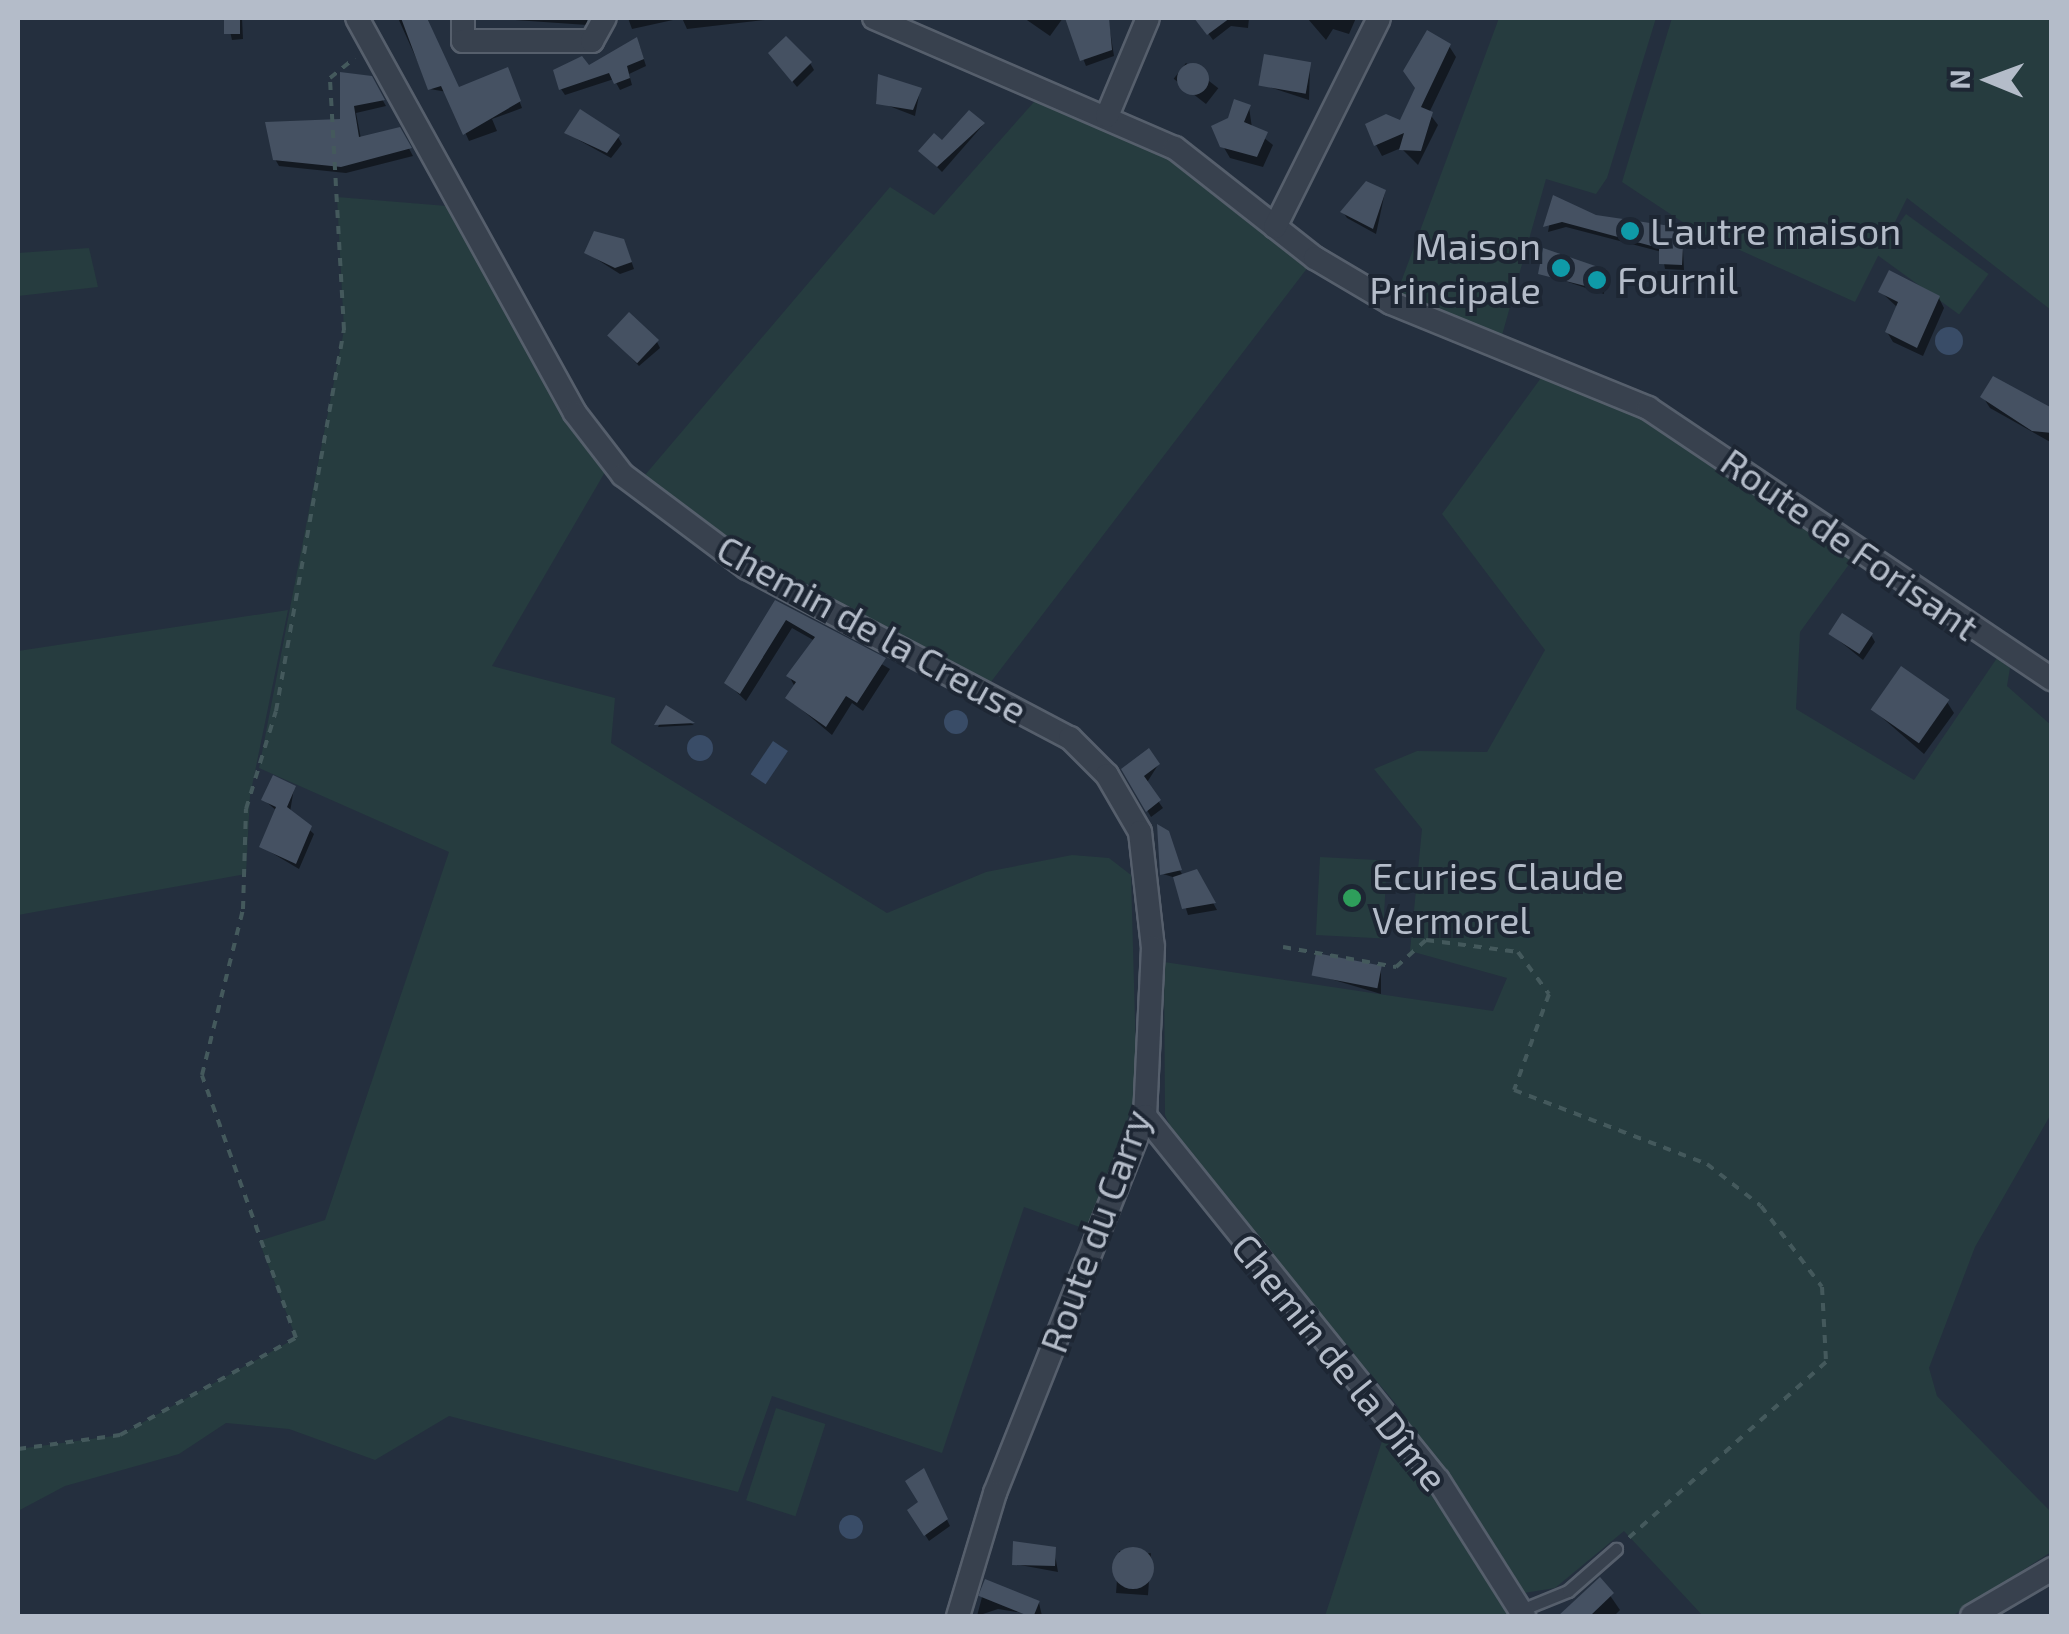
<!DOCTYPE html>
<meta charset="utf-8">
<style>
body{margin:0}
#map{position:relative;width:2069px;height:1634px;overflow:hidden;background:#242f3e;font-family:"Exo 2",sans-serif}
div>[style]{position:absolute}
.green>*{inset:0;background:#263c3f;transform-origin:0 0}
.water>*{inset:0;background:#394c67;transform-origin:0 0}
.round{border-radius:50%}
.shadow>*{inset:0;background:#0007;transform-origin:0 0}
.building>*{inset:0;background:#455162;transform-origin:0 0}
.path>*{height:4px;margin-top:-2px;transform-origin:0;background:repeating-linear-gradient(90deg,#44595c 0 8px,transparent 0 16px)}
.roads{filter:drop-shadow(2px 0 #565f6c) drop-shadow(-2px 0 #565f6c) drop-shadow(0 2px #565f6c) drop-shadow(0 -2px #565f6c)}
.lane>*{height:11px;margin:-5.5px;padding:0 5.5px;transform-origin:5.5px;border-radius:5.5px;background:#38414e}
.street>*{height:22px;margin:-11px;padding:0 11px;transform-origin:11px;border-radius:11px;background:#38414e}
.dots>*{width:28px;height:28px;translate:-50% -50%;box-sizing:border-box;border:5px solid #1d2633;border-radius:50%}
span{translate:-50% -50%;white-space:nowrap;text-align:center;line-height:1.15;-webkit-text-stroke:8px #1d2633;paint-order:stroke}
.poi-label{font-size:38px;color:#b4bcc9}
.left{translate:0 -50%;text-align:left}
.right{translate:-100% -50%;text-align:right}
.street-label{font-size:38px;color:#b4bcc9}
.frame{position:absolute;inset:0;border:20px solid #b4bcc9;pointer-events:none}
.north{position:absolute;left:1939px;top:30px;width:100px;height:100px;-webkit-text-stroke:8px #1d2633;paint-order:stroke;rotate:271deg;font-size:28px;font-weight:700;line-height:40px;text-align:center;color:#b4bcc9}
.north::after{content:'';display:block;margin:auto;width:35px;height:45px;background:#b4bcc9;clip-path:polygon(50% 0,100% 100%,50% 72%,0 100%)}
</style>
<div id="map">
<div class="green">
<i style="clip-path:polygon(1499px 18px,1656px 18px,1607px 178px,1596px 194px,1546px 179px,1497px 353px,1383px 298px,1401px 282px)"></i>
<i style="clip-path:polygon(1672px 18px,2051px 18px,2051px 310px,1907px 198px,1855px 302px,1693px 229px,1622px 182px)"></i>
<i style="clip-path:polygon(1042px 93px,1175px 148px,1315px 258px,984px 691px,747px 568px,623px 475px,645px 475px,890px 187px,934px 215px)"></i>
<i style="clip-path:polygon(337px 197px,459px 207px,612px 460px,492px 666px,615px 698px,611px 743px,887px 913px,986px 872px,1072px 855px,1109px 858px,1131px 875px,1137px 1093px,1088px 1230px,1024px 1207px,942px 1453px,772px 1396px,738px 1492px,449px 1416px,375px 1460px,289px 1429px,226px 1423px,179px 1454px,65px 1486px,18px 1511px,18px 1449px,120px 1435px,296px 1338px,259px 1241px,325px 1220px,449px 852px,259px 768px,344px 330px)"></i>
<i style="left:1906px;top:214px;width:102px;height:50px;rotate:36deg"></i>
<i style="clip-path:polygon(89px 248px,98px 287px,18px 296px,18px 253px)"></i>
<i style="clip-path:polygon(1546px 371px,1648px 408px,1858px 552px,1800px 632px,1796px 709px,1914px 780px,1997px 658px,2010px 668px,2007px 686px,2051px 725px,2051px 1114px,1975px 1247px,1929px 1368px,1937px 1396px,2051px 1512px,2051px 1552px,1952px 1616px,1703px 1616px,1624px 1531px,1555px 1588px,1524px 1593px,1396px 1404px,1183px 1154px,1165px 1115px,1164px 962px,1493px 1011px,1507px 978px,1410px 951px,1422px 829px,1374px 769px,1417px 751px,1487px 752px,1545px 650px,1442px 514px)"></i>
<i style="clip-path:polygon(288px 610px,250px 796px,246px 874px,18px 915px,18px 651px)"></i>
<i style="left:1320px;top:857px;width:67px;height:78px;rotate:3deg"></i>
<i style="left:776px;top:1408px;width:52px;height:97px;rotate:18deg"></i>
<i style="clip-path:polygon(1386px 1429px,1500px 1596px,1513px 1616px,1325px 1616px)"></i>
</div>
<div class="water">
<i class="round" style="left:1935px;top:327px;width:28px;height:28px"></i>
<i class="round" style="left:944px;top:710px;width:24px;height:24px"></i>
<i class="round" style="left:687px;top:735px;width:26px;height:26px"></i>
<i style="left:773px;top:741px;width:18px;height:40px;rotate:34deg"></i>
<i class="round" style="left:839px;top:1515px;width:24px;height:24px"></i>
</div>
<div class="shadow">
<i style="clip-path:polygon(227px 18px,242px 18px,243px 39px,232px 40px)"></i>
<i style="clip-path:polygon(398px 18px,421px 18px,458px 90px,510px 76px,522px 108px,492px 119px,497px 131px,469px 141px,447px 92px,430px 89px)"></i>
<i style="clip-path:polygon(487px 18px,587px 18px,587px 25px,488px 18px)"></i>
<i style="clip-path:polygon(628px 18px,765px 18px,765px 20px,687px 29px,682px 18px,632px 29px)"></i>
<i style="clip-path:polygon(1024px 18px,1063px 18px,1050px 36px)"></i>
<i style="clip-path:polygon(1067px 18px,1108px 18px,1114px 56px,1086px 66px)"></i>
<i style="clip-path:polygon(1197px 18px,1249px 18px,1248px 28px,1231px 26px,1213px 40px)"></i>
<i style="clip-path:polygon(1356px 18px,1349px 34px,1333px 29px,1326px 40px,1308px 19px)"></i>
<i style="clip-path:polygon(1449px 46px,1456px 57px,1429px 113px,1438px 125px,1418px 165px,1401px 148px,1382px 156px,1376px 145px,1402px 123px)"></i>
<i style="clip-path:polygon(640px 47px,646px 66px,629px 74px,632px 85px,620px 90px,614px 79px,565px 95px,561px 89px,588px 68px)"></i>
<i style="clip-path:polygon(775px 60px,810px 63px,814px 70px,797px 87px)"></i>
<i style="left:1186px;top:63px;width:41px;height:20px;rotate:38deg"></i>
<i style="clip-path:polygon(1310px 64px,1309px 100px,1263px 85px)"></i>
<i style="clip-path:polygon(880px 77px,920px 90px,915px 116px,876px 101px)"></i>
<i style="clip-path:polygon(370px 78px,386px 106px,356px 113px,361px 139px,399px 130px,413px 156px,346px 173px,279px 166px,275px 159px,343px 121px)"></i>
<i style="clip-path:polygon(1249px 107px,1252px 128px,1273px 145px,1263px 167px,1230px 158px,1223px 146px)"></i>
<i style="clip-path:polygon(983px 125px,942px 172px,921px 151px)"></i>
<i style="clip-path:polygon(566px 133px,618px 137px,622px 144px,611px 158px)"></i>
<i style="clip-path:polygon(1385px 192px,1376px 234px,1347px 218px,1343px 212px)"></i>
<i style="clip-path:polygon(1554px 199px,1596px 217px,1682px 230px,1684px 270px,1665px 269px,1662px 252px,1566px 227px,1548px 232px)"></i>
<i style="clip-path:polygon(627px 249px,634px 269px,620px 274px,587px 253px)"></i>
<i style="clip-path:polygon(1605px 272px,1604px 294px,1541px 273px)"></i>
<i style="clip-path:polygon(1881px 292px,1939px 298px,1944px 308px,1923px 356px,1893px 342px,1887px 332px,1898px 308px)"></i>
<i style="clip-path:polygon(611px 336px,657px 342px,660px 348px,639px 366px)"></i>
<i style="clip-path:polygon(1983px 397px,2052px 411px,2052px 443px,1990px 408px)"></i>
<i style="clip-path:polygon(776px 603px,890px 669px,863px 711px,852px 703px,832px 735px,788px 698px,795px 687px,789px 676px,815px 641px,792px 628px,746px 701px,727px 683px)"></i>
<i style="clip-path:polygon(1831px 634px,1871px 635px,1875px 642px,1863px 660px)"></i>
<i style="clip-path:polygon(1947px 702px,1954px 713px,1924px 754px,1871px 708px)"></i>
<i style="clip-path:polygon(667px 709px,694px 725px,658px 727px)"></i>
<i style="clip-path:polygon(1158px 765px,1146px 784px,1163px 808px,1151px 817px,1124px 770px)"></i>
<i style="clip-path:polygon(294px 788px,290px 812px,314px 834px,299px 869px,262px 847px,277px 811px,264px 800px)"></i>
<i style="clip-path:polygon(1160px 834px,1183px 876px,1196px 872px,1217px 910px,1188px 915px,1176px 878px,1163px 874px)"></i>
<i style="clip-path:polygon(1381px 968px,1381px 994px,1314px 974px)"></i>
<i style="clip-path:polygon(923px 1471px,950px 1526px,929px 1541px,910px 1511px,921px 1502px)"></i>
<i style="clip-path:polygon(1054px 1549px,1058px 1572px,1015px 1564px)"></i>
<i style="left:1119px;top:1551px;width:32px;height:42px;rotate:4deg"></i>
<i style="clip-path:polygon(1600px 1581px,1620px 1610px,1614px 1616px,1561px 1616px)"></i>
<i style="clip-path:polygon(986px 1582px,1039px 1603px,1042px 1616px,998px 1609px,977px 1616px)"></i>
</div>
<div class="building">
<i style="left:224px;top:18px;width:16px;height:16px"></i>
<i style="clip-path:polygon(401px 18px,427px 18px,459px 87px,508px 67px,521px 101px,463px 135px,441px 86px,428px 90px)"></i>
<i style="clip-path:polygon(1065px 18px,1109px 18px,1112px 50px,1080px 61px)"></i>
<i style="clip-path:polygon(1194px 18px,1230px 18px,1207px 35px)"></i>
<i style="clip-path:polygon(1427px 30px,1451px 44px,1421px 107px,1433px 112px,1421px 151px,1399px 150px,1404px 133px,1374px 146px,1365px 124px,1386px 114px,1400px 120px,1415px 88px,1403px 71px)"></i>
<i style="clip-path:polygon(786px 36px,812px 62px,792px 82px,768px 53px)"></i>
<i style="clip-path:polygon(637px 37px,644px 59px,627px 66px,630px 78px,614px 84px,609px 73px,559px 90px,553px 70px,582px 56px,589px 65px)"></i>
<i style="left:1264px;top:54px;width:48px;height:32px;rotate:10deg"></i>
<i class="round" style="left:1177px;top:63px;width:32px;height:32px"></i>
<i style="clip-path:polygon(340px 72px,372px 76px,385px 100px,354px 106px,359px 137px,400px 127px,412px 148px,341px 167px,273px 160px,265px 122px,340px 119px)"></i>
<i style="clip-path:polygon(878px 74px,922px 88px,913px 110px,876px 104px)"></i>
<i style="clip-path:polygon(1234px 99px,1251px 105px,1244px 122px,1268px 132px,1257px 157px,1220px 147px,1211px 126px,1228px 118px)"></i>
<i style="clip-path:polygon(580px 109px,620px 135px,607px 153px,564px 133px)"></i>
<i style="clip-path:polygon(969px 110px,985px 123px,937px 167px,918px 151px,934px 133px,942px 140px)"></i>
<i style="clip-path:polygon(1366px 181px,1386px 190px,1373px 229px,1340px 212px)"></i>
<i style="clip-path:polygon(1553px 195px,1596px 215px,1684px 228px,1682px 265px,1659px 264px,1659px 248px,1562px 222px,1543px 227px)"></i>
<i style="clip-path:polygon(594px 231px,624px 239px,632px 262px,615px 268px,584px 253px)"></i>
<i style="clip-path:polygon(1543px 248px,1607px 270px,1601px 290px,1538px 274px)"></i>
<i style="clip-path:polygon(1889px 270px,1940px 296px,1917px 348px,1885px 332px,1898px 302px,1878px 292px)"></i>
<i style="left:629px;top:312px;width:41px;height:32px;rotate:43deg"></i>
<i style="clip-path:polygon(1993px 376px,2052px 408px,2052px 433px,2032px 431px,1980px 397px)"></i>
<i style="clip-path:polygon(775px 600px,886px 658px,857px 703px,846px 696px,826px 727px,785px 698px,796px 682px,786px 676px,815px 637px,786px 620px,740px 694px,724px 683px)"></i>
<i style="left:1842px;top:613px;width:37px;height:25px;rotate:33deg"></i>
<i style="left:1901px;top:666px;width:59px;height:53px;rotate:35deg"></i>
<i style="clip-path:polygon(666px 705px,695px 723px,654px 725px)"></i>
<i style="clip-path:polygon(1149px 748px,1160px 764px,1144px 776px,1161px 800px,1146px 812px,1121px 769px)"></i>
<i style="clip-path:polygon(273px 775px,296px 786px,287px 807px,312px 826px,296px 864px,259px 847px,276px 807px,261px 800px)"></i>
<i style="clip-path:polygon(1157px 824px,1169px 831px,1182px 870px,1160px 875px)"></i>
<i style="clip-path:polygon(1197px 869px,1216px 903px,1182px 909px,1173px 877px)"></i>
<i style="left:1316px;top:953px;width:67px;height:23px;rotate:11deg"></i>
<i style="clip-path:polygon(924px 1468px,948px 1519px,924px 1536px,907px 1510px,918px 1502px,905px 1481px)"></i>
<i style="clip-path:polygon(1013px 1541px,1056px 1547px,1055px 1566px,1012px 1565px)"></i>
<i class="round" style="left:1112px;top:1547px;width:42px;height:42px"></i>
<i style="clip-path:polygon(1600px 1577px,1614px 1593px,1590px 1616px,1558px 1616px)"></i>
<i style="left:985px;top:1579px;width:59px;height:18px;rotate:22deg"></i>
</div>
<div class="path">
<i style="left:1283px;top:947px;width:115px;rotate:10deg"></i>
<i style="left:1396px;top:967px;width:40px;rotate:-42deg"></i>
<i style="left:1426px;top:940px;width:93px;rotate:7.4deg"></i>
<i style="left:1518px;top:952px;width:52px;rotate:53.6deg"></i>
<i style="left:1549px;top:994px;width:102px;rotate:110deg"></i>
<i style="left:1514px;top:1090px;width:207px;rotate:21deg"></i>
<i style="left:1707px;top:1164px;width:68px;rotate:37.9deg"></i>
<i style="left:1761px;top:1206px;width:101px;rotate:53deg"></i>
<i style="left:1822px;top:1287px;width:75px;rotate:86.9deg"></i>
<i style="left:1826px;top:1362px;width:266px;rotate:138.3deg"></i>
<i style="left:18px;top:1449px;width:103px;rotate:-7.8deg"></i>
<i style="left:120px;top:1435px;width:201px;rotate:-28.9deg"></i>
<i style="left:296px;top:1338px;width:279px;rotate:-109.7deg"></i>
<i style="left:202px;top:1075px;width:171px;rotate:-76.1deg"></i>
<i style="left:243px;top:909px;width:100px;rotate:-88.3deg"></i>
<i style="left:246px;top:809px;width:102px;rotate:-73deg"></i>
<i style="left:276px;top:711px;width:387px;rotate:-79.9deg"></i>
<i style="left:344px;top:330px;width:252px;rotate:-93.2deg"></i>
<i style="left:330px;top:78px;width:32px;rotate:-39deg"></i>
</div>
<div class="roads">
<div class="lane">
<i style="left:1521px;top:1610px;width:51px;rotate:-22deg"></i>
<i style="left:1568px;top:1591px;width:64px;rotate:-41.2deg"></i>
</div>
<div class="street">
<i style="left:357px;top:18px;width:451px;rotate:61.1deg"></i>
<i style="left:575px;top:413px;width:78px;rotate:52.3deg"></i>
<i style="left:623px;top:475px;width:155px;rotate:36.9deg"></i>
<i style="left:747px;top:568px;width:365px;rotate:27.8deg"></i>
<i style="left:1070px;top:738px;width:52px;rotate:45deg"></i>
<i style="left:1107px;top:775px;width:66px;rotate:59.9deg"></i>
<i style="left:1140px;top:832px;width:116px;rotate:83.6deg"></i>
<i style="left:1153px;top:947px;width:169px;rotate:92.7deg"></i>
<i style="left:1145px;top:1116px;width:406px;rotate:111.7deg"></i>
<i style="left:995px;top:1493px;width:128px;rotate:106.7deg"></i>
<i style="left:463px;top:18px;width:23px;rotate:90deg"></i>
<i style="left:463px;top:41px;width:129px"></i>
<i style="left:592px;top:41px;width:26px;rotate:-61deg"></i>
<i style="left:874px;top:18px;width:328px;rotate:23.4deg"></i>
<i style="left:1175px;top:148px;width:178px;rotate:38.2deg"></i>
<i style="left:1315px;top:258px;width:88px;rotate:30.6deg"></i>
<i style="left:1391px;top:303px;width:278px;rotate:22.2deg"></i>
<i style="left:1648px;top:408px;width:486px;rotate:33.9deg"></i>
<i style="left:1107px;top:116px;width:106px;rotate:-67.3deg"></i>
<i style="left:1275px;top:227px;width:233px;rotate:-63.5deg"></i>
<i style="left:1145px;top:1116px;width:467px;rotate:51.2deg"></i>
<i style="left:1438px;top:1480px;width:161px;rotate:57.7deg"></i>
<i style="left:1972px;top:1616px;width:93px;rotate:-30.4deg"></i>
</div>
</div>
<div class="dots">
<i style="left:1630px;top:231px;background:#0f9aa8"></i>
<i style="left:1561px;top:268px;background:#0f9aa8"></i>
<i style="left:1597px;top:280px;background:#0f9aa8"></i>
<i style="left:1352px;top:898px;background:#2e9e5b"></i>
</div>
<div class="poi-label">
<span class="left" style="left:1650px;top:231px">L'autre maison</span>
<span class="right" style="left:1541px;top:268px">Maison<br>Principale</span>
<span class="left" style="left:1617px;top:280px">Fournil</span>
<span class="left" style="left:1372px;top:898px">Ecuries Claude<br>Vermorel</span>
</div>
<div class="street-label">
<span style="left:1850px;top:544px;rotate:35deg">Route de Forisant</span>
<span style="left:872px;top:629px;rotate:29deg">Chemin de la Creuse</span>
<span style="left:1095px;top:1231px;rotate:-70deg">Route du Carry</span>
<span style="left:1340px;top:1362px;rotate:51deg">Chemin de la Dîme</span>
</div>
<div class="frame"></div>
<div class="north">N</div>
</div>
